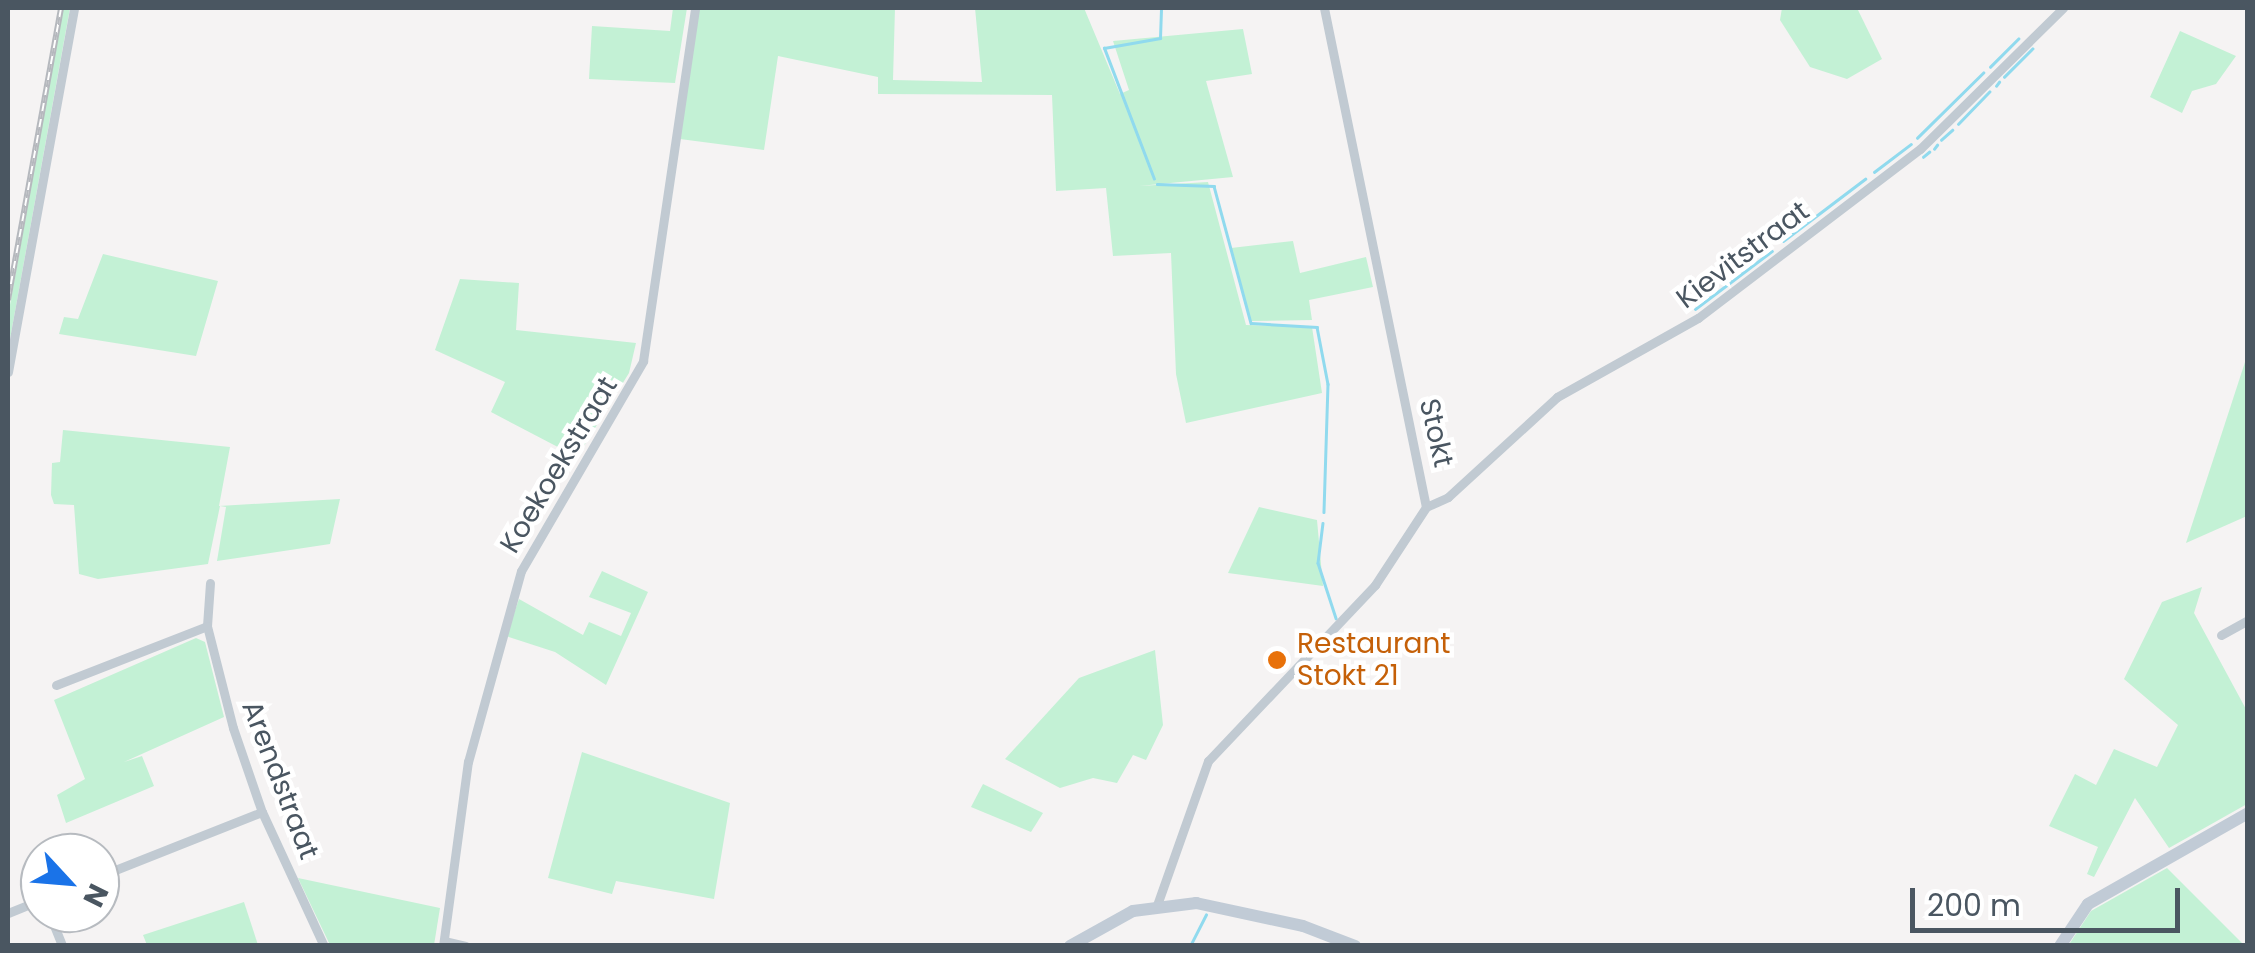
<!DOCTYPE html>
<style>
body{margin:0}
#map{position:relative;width:2255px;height:953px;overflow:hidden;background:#f5f3f3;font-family:Poppins,sans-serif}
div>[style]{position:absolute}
.green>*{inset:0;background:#c3f1d5}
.stream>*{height:2.5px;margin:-1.25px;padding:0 1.25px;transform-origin:1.25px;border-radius:1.25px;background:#90daee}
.street>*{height:9px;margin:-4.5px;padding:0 4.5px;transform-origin:4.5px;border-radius:4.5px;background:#c1cad2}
.secondary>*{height:12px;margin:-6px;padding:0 6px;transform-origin:6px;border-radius:6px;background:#c1cbd6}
.rail>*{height:6px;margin-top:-3px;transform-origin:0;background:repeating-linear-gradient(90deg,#fff 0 8px,#b5b8bd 0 16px);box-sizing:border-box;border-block:2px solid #b5b8bd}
.dots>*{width:28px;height:28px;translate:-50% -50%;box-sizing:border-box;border:5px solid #fff;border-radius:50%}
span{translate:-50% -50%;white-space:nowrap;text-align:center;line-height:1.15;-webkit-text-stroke:9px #fff;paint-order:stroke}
.street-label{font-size:28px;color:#4a5661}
.food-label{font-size:28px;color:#c56008}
.left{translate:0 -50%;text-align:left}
.frame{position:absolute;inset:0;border:10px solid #4a5661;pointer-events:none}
.north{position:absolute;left:20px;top:833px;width:100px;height:100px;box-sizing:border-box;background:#fff;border:2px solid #b7bbc0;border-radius:50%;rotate:116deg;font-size:28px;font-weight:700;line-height:40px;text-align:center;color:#4a5661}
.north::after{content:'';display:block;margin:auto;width:35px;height:45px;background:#1a73e8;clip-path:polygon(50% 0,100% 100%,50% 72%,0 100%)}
.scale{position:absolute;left:1910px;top:888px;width:270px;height:45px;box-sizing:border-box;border:5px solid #4a5661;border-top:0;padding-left:12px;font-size:30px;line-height:35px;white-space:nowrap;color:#4a5661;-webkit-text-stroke:8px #fff;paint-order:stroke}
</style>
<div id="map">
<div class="green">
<i style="clip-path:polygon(63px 8px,70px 8px,8px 350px,8px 316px)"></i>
<i style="clip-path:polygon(673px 8px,687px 8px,675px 83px,589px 79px,592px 26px,670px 31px)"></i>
<i style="clip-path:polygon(699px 8px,895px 8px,893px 80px,982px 82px,975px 8px,1084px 8px,1120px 94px,1129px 90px,1113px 41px,1243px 29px,1252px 74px,1206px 81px,1233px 177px,1139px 186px,1208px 182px,1246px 325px,1312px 327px,1322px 393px,1186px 423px,1176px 374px,1171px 253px,1113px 256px,1106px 188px,1056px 191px,1052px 95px,878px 94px,878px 77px,778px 56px,764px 150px,680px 139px)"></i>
<i style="clip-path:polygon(1782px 8px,1857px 8px,1882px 59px,1847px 79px,1810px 67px,1780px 20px)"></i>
<i style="clip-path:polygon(2180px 31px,2236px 56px,2216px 84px,2192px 91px,2182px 113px,2150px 97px)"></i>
<i style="clip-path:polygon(1293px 241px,1300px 273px,1366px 257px,1373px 287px,1309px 300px,1312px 320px,1250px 321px,1231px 248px)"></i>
<i style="clip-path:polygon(103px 254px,218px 281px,196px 356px,59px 334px,64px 317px,78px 319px)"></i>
<i style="clip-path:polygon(460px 279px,519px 283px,516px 330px,636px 343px,629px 373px,577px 457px,491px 412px,505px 382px,435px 350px)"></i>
<i style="clip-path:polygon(2247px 356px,2247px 516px,2186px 543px)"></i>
<i style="clip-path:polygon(63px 430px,230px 447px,219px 506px,340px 499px,330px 544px,217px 561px,226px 507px,220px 506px,208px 564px,98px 579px,79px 574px,74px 505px,54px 504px,51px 495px,52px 463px,60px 462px)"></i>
<i style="clip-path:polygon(1259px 507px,1317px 520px,1323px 586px,1228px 573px)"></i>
<i style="clip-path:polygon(602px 571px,648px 592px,606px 685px,555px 652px,506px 636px,519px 599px,583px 635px,589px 622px,621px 636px,631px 613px,589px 597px)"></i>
<i style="clip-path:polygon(2202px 587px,2194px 613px,2247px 711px,2247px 804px,2169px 848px,2135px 798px,2094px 877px,2087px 874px,2098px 847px,2049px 826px,2075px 774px,2096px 785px,2114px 749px,2157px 767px,2178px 725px,2124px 679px,2162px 602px)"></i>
<i style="clip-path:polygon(196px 638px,205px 642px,224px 717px,124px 762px,142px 756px,154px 786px,66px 823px,57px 795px,85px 779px,54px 700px)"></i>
<i style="clip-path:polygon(1155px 650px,1163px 725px,1146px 760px,1133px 755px,1117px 783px,1093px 778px,1060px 788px,1005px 759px,1079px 678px)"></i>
<i style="clip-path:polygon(582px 752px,730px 803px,714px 899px,616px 881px,612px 894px,548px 878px)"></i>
<i style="clip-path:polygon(983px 784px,1043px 813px,1031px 832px,971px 807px)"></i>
<i style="clip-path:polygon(2167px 868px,2245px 946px,2068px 946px,2091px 911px)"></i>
<i style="clip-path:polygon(298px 878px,440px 908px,434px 945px,330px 945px)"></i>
<i style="clip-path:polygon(244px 902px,258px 945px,147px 945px,143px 935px)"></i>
</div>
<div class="stream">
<i style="left:1990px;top:67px;width:40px;rotate:-45deg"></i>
<i style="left:2004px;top:77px;width:40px;rotate:-45deg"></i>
<i style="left:1996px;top:86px;width:5px;rotate:-53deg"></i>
<i style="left:1958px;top:124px;width:45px;rotate:-45.9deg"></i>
<i style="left:1917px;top:138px;width:93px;rotate:-44.6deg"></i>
<i style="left:1941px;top:140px;width:15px;rotate:-42deg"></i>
<i style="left:1934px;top:149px;width:5px;rotate:-53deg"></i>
<i style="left:1923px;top:157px;width:8px;rotate:-40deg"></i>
<i style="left:1874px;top:172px;width:46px;rotate:-37.1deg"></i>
<i style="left:1154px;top:179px;width:140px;rotate:-110.9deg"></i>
<i style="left:1104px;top:48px;width:57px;rotate:-10.1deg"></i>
<i style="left:1160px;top:38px;width:30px;rotate:-88deg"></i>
<i style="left:1157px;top:184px;width:57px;rotate:2deg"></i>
<i style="left:1214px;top:186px;width:142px;rotate:74.9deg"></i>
<i style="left:1251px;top:323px;width:66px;rotate:3.5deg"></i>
<i style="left:1317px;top:327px;width:58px;rotate:79.1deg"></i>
<i style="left:1328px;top:384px;width:128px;rotate:91.8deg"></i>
<i style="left:1783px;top:241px;width:103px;rotate:-37.1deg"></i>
<i style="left:1695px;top:309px;width:96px;rotate:-37deg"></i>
<i style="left:1323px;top:523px;width:40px;rotate:97.1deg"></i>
<i style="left:1318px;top:563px;width:58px;rotate:71.9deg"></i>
<i style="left:1190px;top:946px;width:35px;rotate:-63deg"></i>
</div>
<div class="street">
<i style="left:8px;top:372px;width:370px;rotate:-79.7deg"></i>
<i style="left:1426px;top:507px;width:24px;rotate:-24deg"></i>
<i style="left:1448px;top:497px;width:148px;rotate:-42.5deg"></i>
<i style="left:1557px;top:397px;width:162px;rotate:-29.3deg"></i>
<i style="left:1698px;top:318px;width:279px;rotate:-37.3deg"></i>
<i style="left:1920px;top:149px;width:201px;rotate:-44.6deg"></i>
<i style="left:210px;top:583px;width:43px;rotate:94deg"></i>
<i style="left:207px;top:626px;width:105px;rotate:75.7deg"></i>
<i style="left:233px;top:728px;width:89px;rotate:71deg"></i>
<i style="left:262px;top:812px;width:148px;rotate:65.2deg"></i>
<i style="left:2221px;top:635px;width:31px;rotate:-29deg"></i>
<i style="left:56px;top:685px;width:162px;rotate:-21.3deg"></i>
<i style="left:100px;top:876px;width:174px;rotate:-21.6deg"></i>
<i style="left:1157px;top:905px;width:153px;rotate:-70.5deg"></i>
<i style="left:1208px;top:761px;width:243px;rotate:-46.5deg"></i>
<i style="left:1375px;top:585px;width:93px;rotate:-56.8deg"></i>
<i style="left:1426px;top:507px;width:509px;rotate:-101.55deg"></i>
<i style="left:8px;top:913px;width:35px;rotate:-22deg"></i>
<i style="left:49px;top:913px;width:35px;rotate:68deg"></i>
<i style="left:444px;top:941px;width:22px;rotate:13deg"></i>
<i style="left:443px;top:946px;width:186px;rotate:-82.3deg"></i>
<i style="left:468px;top:762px;width:198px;rotate:-74.5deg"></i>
<i style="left:521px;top:571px;width:243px;rotate:-59.8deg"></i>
<i style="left:643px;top:361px;width:357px;rotate:-81.6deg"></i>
</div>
<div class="secondary">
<i style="left:1070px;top:946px;width:72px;rotate:-29.1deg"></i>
<i style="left:1133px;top:911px;width:64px;rotate:-7.2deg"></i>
<i style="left:1196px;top:903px;width:109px;rotate:12.1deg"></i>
<i style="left:1303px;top:926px;width:56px;rotate:21deg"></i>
<i style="left:2060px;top:946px;width:50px;rotate:-56.3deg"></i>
<i style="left:2088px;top:904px;width:184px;rotate:-29.6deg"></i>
</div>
<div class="rail">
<i style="left:8px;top:300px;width:297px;rotate:-79.7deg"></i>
</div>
<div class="dots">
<i style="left:1277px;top:660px;background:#e8710a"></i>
</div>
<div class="street-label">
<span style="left:1743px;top:255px;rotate:-37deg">Kievitstraat</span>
<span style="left:1436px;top:433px;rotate:77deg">Stokt</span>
<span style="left:559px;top:465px;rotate:-59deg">Koekoekstraat</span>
<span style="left:280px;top:780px;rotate:69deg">Arendstraat</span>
</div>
<div class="food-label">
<span class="left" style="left:1297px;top:660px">Restaurant<br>Stokt 21</span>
</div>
<div class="frame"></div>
<div class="north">N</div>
<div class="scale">200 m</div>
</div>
